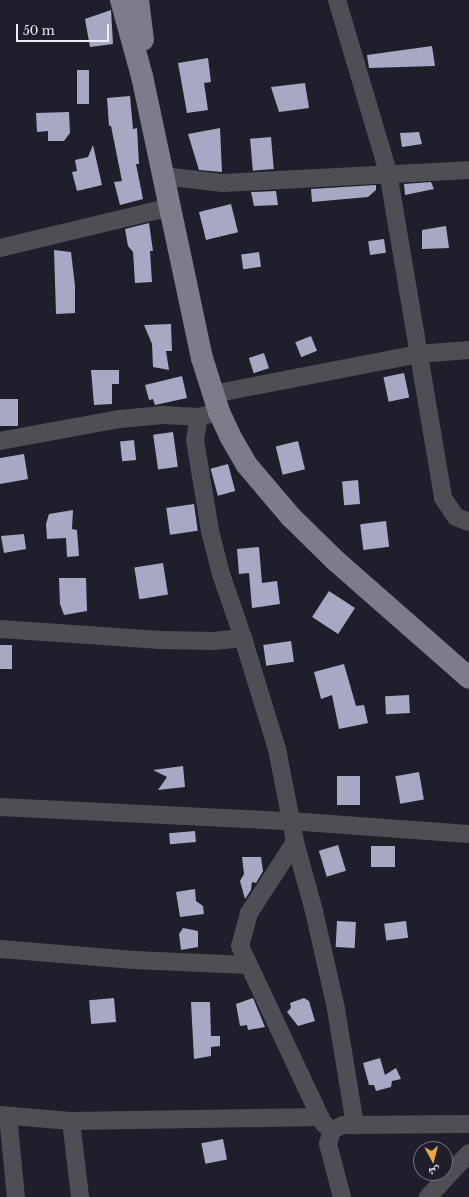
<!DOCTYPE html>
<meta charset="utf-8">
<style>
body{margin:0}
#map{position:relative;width:469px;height:1197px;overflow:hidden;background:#1f1f2b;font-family:"Libre Baskerville","Noto Naskh Arabic",serif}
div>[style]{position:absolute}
.building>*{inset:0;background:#a7a8c4;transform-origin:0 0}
.minor>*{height:18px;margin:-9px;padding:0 9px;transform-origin:9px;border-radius:9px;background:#4e4f55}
.major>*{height:22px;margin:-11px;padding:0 11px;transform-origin:11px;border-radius:11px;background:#7c7d89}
span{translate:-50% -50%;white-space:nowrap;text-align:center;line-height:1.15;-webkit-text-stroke:4px #1f1f2b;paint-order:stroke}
.north{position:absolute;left:413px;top:1141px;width:40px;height:40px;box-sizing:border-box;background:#1f1f2b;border:1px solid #71717c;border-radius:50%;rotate:173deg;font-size:11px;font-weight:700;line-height:16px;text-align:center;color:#ededf5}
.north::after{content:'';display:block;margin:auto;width:14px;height:18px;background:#eea73c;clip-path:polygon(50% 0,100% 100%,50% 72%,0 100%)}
.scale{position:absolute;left:16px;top:24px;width:93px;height:18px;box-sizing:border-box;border:2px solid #ededf5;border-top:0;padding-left:5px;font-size:12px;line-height:14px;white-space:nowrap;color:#ededf5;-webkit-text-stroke:3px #1f1f2b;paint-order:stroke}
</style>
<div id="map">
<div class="building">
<i style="clip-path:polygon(111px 10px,113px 44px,90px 47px,85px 19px)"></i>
<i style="clip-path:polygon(432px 46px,435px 66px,369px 68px,367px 55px)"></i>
<i style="clip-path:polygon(208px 58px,211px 82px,204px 83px,208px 110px,187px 113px,178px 63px)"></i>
<i style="left:77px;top:70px;width:12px;height:34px"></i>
<i style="clip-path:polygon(305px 83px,309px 108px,279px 112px,271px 87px)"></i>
<i style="clip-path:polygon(130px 96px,133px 129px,137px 128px,139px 164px,136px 164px,143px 199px,120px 205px,114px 182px,122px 181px,111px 126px,109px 126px,107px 98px)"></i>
<i style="clip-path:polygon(69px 112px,70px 133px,64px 141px,48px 141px,48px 131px,37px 132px,36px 113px)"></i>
<i style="clip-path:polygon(220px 128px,222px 172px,199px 170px,188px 134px)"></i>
<i style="clip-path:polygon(419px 132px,422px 144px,402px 147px,400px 133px)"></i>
<i style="left:271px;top:137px;width:32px;height:21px;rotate:85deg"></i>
<i style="clip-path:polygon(93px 145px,102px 185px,77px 191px,72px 172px,77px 171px,75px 160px,88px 157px)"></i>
<i style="clip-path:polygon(431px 182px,434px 189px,405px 195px,404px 184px)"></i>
<i style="clip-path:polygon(376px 185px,376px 190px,368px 197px,312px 202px,311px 189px)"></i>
<i style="clip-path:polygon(276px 191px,278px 205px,254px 206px,251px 192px)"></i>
<i style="left:231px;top:204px;width:29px;height:33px;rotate:76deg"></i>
<i style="clip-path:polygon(149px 223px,153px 251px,150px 251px,152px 282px,135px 283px,133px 252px,128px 246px,125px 229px)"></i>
<i style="clip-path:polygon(446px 226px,449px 248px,422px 249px,422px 230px)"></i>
<i style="left:384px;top:239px;width:14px;height:16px;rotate:82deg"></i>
<i style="clip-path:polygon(54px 250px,71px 252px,75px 286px,75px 313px,56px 314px)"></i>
<i style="left:259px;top:252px;width:15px;height:18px;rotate:82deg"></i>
<i style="clip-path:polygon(171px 324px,172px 351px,166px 351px,169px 370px,153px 367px,152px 344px,144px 325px)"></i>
<i style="left:311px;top:336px;width:16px;height:17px;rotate:68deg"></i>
<i style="left:264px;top:353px;width:16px;height:16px;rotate:72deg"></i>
<i style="clip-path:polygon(91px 370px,119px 370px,119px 384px,112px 384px,112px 404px,94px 405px)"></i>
<i style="left:404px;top:373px;width:25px;height:21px;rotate:78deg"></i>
<i style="clip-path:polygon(182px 376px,187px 398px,155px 405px,153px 399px,149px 400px,145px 385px)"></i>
<i style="left:0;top:399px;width:18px;height:27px"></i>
<i style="left:173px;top:432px;width:35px;height:20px;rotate:82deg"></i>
<i style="left:134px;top:440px;width:20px;height:14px;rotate:84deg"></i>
<i style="left:298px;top:441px;width:29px;height:23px;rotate:76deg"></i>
<i style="clip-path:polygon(24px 454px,28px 479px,0 484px,0 458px)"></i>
<i style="left:228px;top:464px;width:28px;height:18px;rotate:75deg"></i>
<i style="left:358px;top:480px;width:24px;height:16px;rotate:85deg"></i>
<i style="left:194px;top:504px;width:27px;height:28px;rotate:82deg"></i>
<i style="clip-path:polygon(73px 510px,72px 529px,77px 530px,79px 556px,67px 557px,66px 538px,47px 539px,46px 524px,49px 514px)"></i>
<i style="left:386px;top:521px;width:26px;height:26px;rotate:83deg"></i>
<i style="clip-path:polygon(24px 534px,26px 549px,4px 553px,1px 536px)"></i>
<i style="clip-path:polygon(259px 547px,262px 583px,277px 581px,280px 604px,252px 608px,249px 573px,239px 574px,237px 549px)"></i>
<i style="left:163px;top:563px;width:32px;height:29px;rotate:81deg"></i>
<i style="clip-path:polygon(59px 578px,86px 578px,87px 611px,64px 615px,60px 604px)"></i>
<i style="left:329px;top:591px;width:31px;height:31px;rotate:33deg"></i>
<i style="left:291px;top:641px;width:21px;height:28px;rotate:82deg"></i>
<i style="left:0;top:645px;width:12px;height:24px"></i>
<i style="clip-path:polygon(344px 664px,356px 706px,364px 705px,368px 723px,339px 729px,332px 695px,321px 699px,314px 672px)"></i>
<i style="left:409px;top:695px;width:18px;height:24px;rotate:87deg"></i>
<i style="clip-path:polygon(183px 766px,185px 787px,158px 790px,167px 777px,153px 770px)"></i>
<i style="left:419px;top:772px;width:28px;height:24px;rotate:80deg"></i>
<i style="left:360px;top:776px;width:29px;height:23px;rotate:90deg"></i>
<i style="left:195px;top:831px;width:11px;height:26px;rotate:85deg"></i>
<i style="left:338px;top:845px;width:27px;height:20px;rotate:73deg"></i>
<i style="left:371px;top:846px;width:24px;height:21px"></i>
<i style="clip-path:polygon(242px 857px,261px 857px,263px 871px,256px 883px,252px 882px,251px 890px,245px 899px,240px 881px,244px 874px)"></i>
<i style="clip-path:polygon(195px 889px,196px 901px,203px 906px,204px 914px,180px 917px,176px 892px)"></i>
<i style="left:337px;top:921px;width:19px;height:26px;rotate:3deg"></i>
<i style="left:406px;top:921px;width:17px;height:22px;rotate:83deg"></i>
<i style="clip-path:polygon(183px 928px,198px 931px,198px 947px,181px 950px,179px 934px)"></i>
<i style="left:114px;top:998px;width:24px;height:25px;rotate:85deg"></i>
<i style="clip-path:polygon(253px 998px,265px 1027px,248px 1030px,247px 1025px,240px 1026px,236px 1004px)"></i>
<i style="clip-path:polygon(304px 998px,309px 1001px,315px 1021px,298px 1026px,287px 1012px,291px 1008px,290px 1003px)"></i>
<i style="clip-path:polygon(191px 1002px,210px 1002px,211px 1036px,220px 1036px,220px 1046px,211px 1047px,211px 1056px,194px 1059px)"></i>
<i style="clip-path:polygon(380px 1058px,385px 1075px,396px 1068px,401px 1079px,392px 1081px,391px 1087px,376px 1091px,374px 1085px,369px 1085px,363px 1063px)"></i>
<i style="left:223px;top:1139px;width:21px;height:22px;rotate:79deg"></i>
</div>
<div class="minor">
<i style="left:337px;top:0;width:179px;rotate:73.5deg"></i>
<i style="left:388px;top:172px;width:331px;rotate:80.4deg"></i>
<i style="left:443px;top:498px;width:23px;rotate:56deg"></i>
<i style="left:456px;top:517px;width:14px;rotate:21deg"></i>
<i style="left:163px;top:176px;width:60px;rotate:6.7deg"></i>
<i style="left:223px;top:183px;width:246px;rotate:-3deg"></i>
<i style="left:0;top:248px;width:163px;rotate:-13.5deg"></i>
<i style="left:158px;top:210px;width:13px;rotate:-29deg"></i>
<i style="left:213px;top:394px;width:209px;rotate:-11deg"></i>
<i style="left:418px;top:354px;width:51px;rotate:-4.5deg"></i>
<i style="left:199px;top:417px;width:23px;rotate:100deg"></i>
<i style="left:195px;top:440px;width:92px;rotate:80.6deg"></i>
<i style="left:210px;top:531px;width:44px;rotate:75.7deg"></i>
<i style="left:221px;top:574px;width:68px;rotate:71deg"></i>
<i style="left:243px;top:638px;width:116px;rotate:73deg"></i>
<i style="left:277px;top:749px;width:95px;rotate:79deg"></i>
<i style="left:295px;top:842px;width:72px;rotate:74.6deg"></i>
<i style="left:314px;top:911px;width:100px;rotate:77.3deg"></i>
<i style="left:336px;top:1009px;width:118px;rotate:80.7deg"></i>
<i style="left:0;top:441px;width:122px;rotate:-10.4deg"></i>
<i style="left:120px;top:419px;width:43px;rotate:-5.3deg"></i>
<i style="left:163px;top:415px;width:36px;rotate:3deg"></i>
<i style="left:199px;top:417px;width:11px;rotate:-15deg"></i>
<i style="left:0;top:629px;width:161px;rotate:3.9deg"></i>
<i style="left:161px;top:640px;width:53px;rotate:1.1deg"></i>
<i style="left:214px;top:641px;width:29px;rotate:-6deg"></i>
<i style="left:0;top:807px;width:290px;rotate:2.8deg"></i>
<i style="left:290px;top:821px;width:179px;rotate:4.2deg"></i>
<i style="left:295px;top:842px;width:85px;rotate:122.9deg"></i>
<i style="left:249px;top:913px;width:34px;rotate:105deg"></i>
<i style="left:240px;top:946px;width:189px;rotate:64.9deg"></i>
<i style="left:320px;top:1117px;width:8px;rotate:60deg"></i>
<i style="left:324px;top:1124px;width:10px;rotate:37deg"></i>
<i style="left:0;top:949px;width:134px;rotate:4.7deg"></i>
<i style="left:134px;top:960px;width:114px;rotate:2.5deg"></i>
<i style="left:0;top:1115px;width:71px;rotate:4.8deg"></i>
<i style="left:71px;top:1121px;width:249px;rotate:-0.9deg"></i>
<i style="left:8px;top:1116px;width:81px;rotate:84.4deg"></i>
<i style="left:71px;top:1121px;width:77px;rotate:83.2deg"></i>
<i style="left:342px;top:1197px;width:55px;rotate:-104.8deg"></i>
<i style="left:328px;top:1144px;width:15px;rotate:-74deg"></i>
<i style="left:332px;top:1130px;width:12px;rotate:-24deg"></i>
<i style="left:343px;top:1125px;width:126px;rotate:-0.5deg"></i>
<i style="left:428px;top:1197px;width:60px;rotate:-47deg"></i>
</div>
<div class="major">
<i style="left:121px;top:0;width:79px;rotate:74.6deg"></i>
<i style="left:142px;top:76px;width:288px;rotate:78deg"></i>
<i style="left:202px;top:358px;width:57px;rotate:72.5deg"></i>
<i style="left:219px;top:412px;width:26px;rotate:65deg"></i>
<i style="left:230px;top:436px;width:32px;rotate:60deg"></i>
<i style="left:246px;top:464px;width:70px;rotate:49.7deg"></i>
<i style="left:291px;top:517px;width:63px;rotate:44.4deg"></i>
<i style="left:336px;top:561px;width:177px;rotate:41.3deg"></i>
<i style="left:138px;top:0;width:40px;rotate:82.9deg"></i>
</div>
<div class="north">ش</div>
<div class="scale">50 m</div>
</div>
